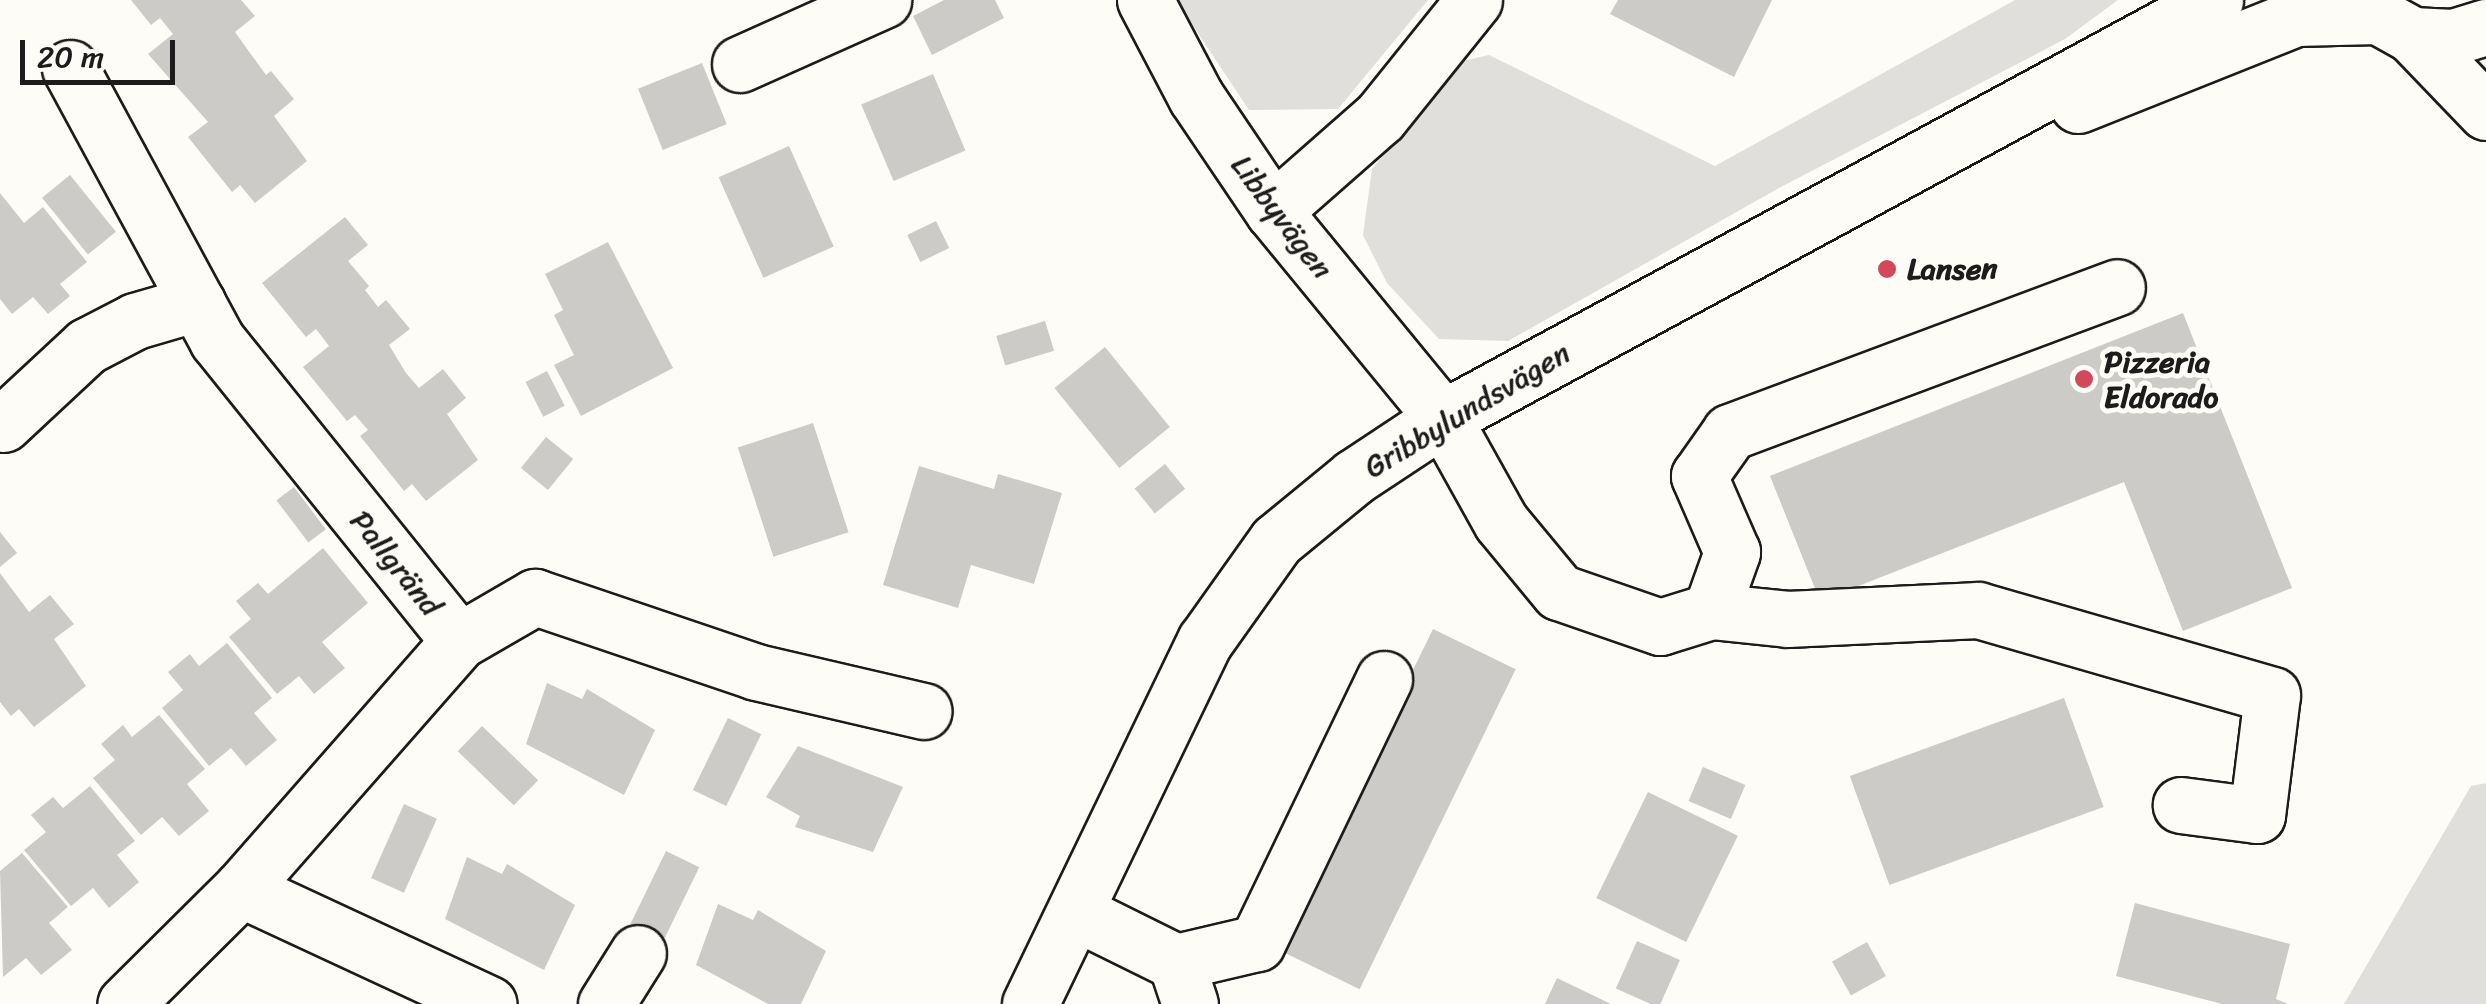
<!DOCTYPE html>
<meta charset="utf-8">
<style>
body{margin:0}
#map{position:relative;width:2486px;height:1004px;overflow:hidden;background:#fdfcf7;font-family:Sriracha,sans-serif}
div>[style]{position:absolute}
.green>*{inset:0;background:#e0dfdb}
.building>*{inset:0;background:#cccbc8;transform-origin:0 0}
.roads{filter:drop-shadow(2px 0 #1c1c1c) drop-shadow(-2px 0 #1c1c1c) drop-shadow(0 2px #1c1c1c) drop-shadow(0 -2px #1c1c1c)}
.minor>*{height:55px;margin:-27.5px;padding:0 27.5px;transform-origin:27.5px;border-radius:27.5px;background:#fdfcf7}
.major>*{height:55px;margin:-27.5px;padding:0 27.5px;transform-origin:27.5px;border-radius:27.5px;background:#fdfcf7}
.dots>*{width:28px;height:28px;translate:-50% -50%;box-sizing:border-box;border:5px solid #fdfcf7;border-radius:50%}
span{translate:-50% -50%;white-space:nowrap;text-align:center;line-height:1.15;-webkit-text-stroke:10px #fdfcf7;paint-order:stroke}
.street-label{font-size:30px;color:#1c1c1c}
.poi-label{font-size:30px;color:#1c1c1c;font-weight:700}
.left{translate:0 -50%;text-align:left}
.scale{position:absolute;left:20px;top:40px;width:155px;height:45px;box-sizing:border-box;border:5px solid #1c1c1c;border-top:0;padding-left:12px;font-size:30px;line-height:35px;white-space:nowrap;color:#1c1c1c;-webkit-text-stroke:8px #fdfcf7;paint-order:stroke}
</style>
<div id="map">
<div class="green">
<i style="clip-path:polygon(1176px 0,1428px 0,1338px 109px,1249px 110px)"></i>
<i style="clip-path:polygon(2015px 0,2118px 0,2065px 39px,1779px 188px,1508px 341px,1439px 339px,1387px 283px,1363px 235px,1372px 169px,1462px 61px,1489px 55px,1715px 166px)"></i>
<i style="clip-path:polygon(2486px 783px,2486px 1004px,2344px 1004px,2471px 786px)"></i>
</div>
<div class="building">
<i style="clip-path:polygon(131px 0,241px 0,255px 16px,235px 32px,266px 75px,271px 71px,294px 99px,274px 116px,307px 161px,255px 203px,240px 185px,232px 192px,188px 137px,208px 122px,148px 54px,173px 34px,160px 18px,151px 25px)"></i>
<i style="clip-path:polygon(944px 0,995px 0,1004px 18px,932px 55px,913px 16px)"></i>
<i style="clip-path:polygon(1618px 0,1772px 0,1734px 77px,1610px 14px)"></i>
<i style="left:702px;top:63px;width:66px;height:69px;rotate:68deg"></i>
<i style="left:933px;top:74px;width:83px;height:78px;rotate:67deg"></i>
<i style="left:789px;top:146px;width:110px;height:77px;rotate:66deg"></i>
<i style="left:70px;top:175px;width:73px;height:36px;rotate:51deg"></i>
<i style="clip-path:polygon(0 193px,24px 223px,43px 207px,87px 262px,60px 284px,70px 296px,48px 314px,33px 297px,12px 314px,0 299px)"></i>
<i style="clip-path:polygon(345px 217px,368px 245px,348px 261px,369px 286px,365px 290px,378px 307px,386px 300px,410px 329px,389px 345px,406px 373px,419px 388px,443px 369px,466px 398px,447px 414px,478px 460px,426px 501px,412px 484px,404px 491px,360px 436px,368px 430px,355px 415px,347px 421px,303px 367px,329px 346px,316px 329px,306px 337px,262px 283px)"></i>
<i style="left:936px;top:221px;width:30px;height:32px;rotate:64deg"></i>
<i style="clip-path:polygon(608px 242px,673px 368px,581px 416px,554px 365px,574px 355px,554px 315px,563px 310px,545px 274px)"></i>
<i style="clip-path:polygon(2183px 313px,2292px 588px,2183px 631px,2124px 482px,1820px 601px,1770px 476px)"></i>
<i style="left:1045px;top:321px;width:31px;height:51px;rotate:73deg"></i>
<i style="left:1105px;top:347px;width:103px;height:65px;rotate:51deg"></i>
<i style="left:547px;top:371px;width:39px;height:24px;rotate:63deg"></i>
<i style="left:813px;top:423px;width:115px;height:79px;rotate:72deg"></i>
<i style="left:546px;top:437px;width:35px;height:40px;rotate:39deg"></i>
<i style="left:1165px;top:464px;width:32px;height:39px;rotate:51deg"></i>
<i style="clip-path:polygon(919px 466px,994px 489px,998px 474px,1062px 493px,1034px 584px,971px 565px,958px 608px,883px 585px)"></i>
<i style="left:294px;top:487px;width:53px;height:22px;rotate:53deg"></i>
<i style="clip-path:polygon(0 532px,17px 553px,0 567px)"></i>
<i style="clip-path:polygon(323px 548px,368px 603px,322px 642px,345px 668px,314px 694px,299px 676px,277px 694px,229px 637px,251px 619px,236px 601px,258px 583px,268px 594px)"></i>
<i style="clip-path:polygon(0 573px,29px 612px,50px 595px,74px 624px,54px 639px,86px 686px,34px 727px,19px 709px,11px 716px,0 702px)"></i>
<i style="left:1433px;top:629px;width:92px;height:356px;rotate:26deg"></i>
<i style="clip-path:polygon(227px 643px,272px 698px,254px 713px,277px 740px,246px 766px,231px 748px,209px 766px,162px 708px,183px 690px,168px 672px,190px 654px,199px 666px)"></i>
<i style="clip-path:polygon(547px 683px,582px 699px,587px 689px,655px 730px,624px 795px,526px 744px)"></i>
<i style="left:2064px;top:698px;width:116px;height:228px;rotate:70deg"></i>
<i style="clip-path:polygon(159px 715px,205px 769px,187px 784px,209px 811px,179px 836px,162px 817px,141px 835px,93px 778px,115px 760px,101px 744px,123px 725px,132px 737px)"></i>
<i style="left:728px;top:718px;width:37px;height:80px;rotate:26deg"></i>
<i style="left:482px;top:726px;width:78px;height:35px;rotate:44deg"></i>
<i style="clip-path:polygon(798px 746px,903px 787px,873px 852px,795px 827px,800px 816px,766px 797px)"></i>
<i style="left:1703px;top:767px;width:46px;height:37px;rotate:23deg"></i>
<i style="clip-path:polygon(90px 786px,135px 841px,117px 855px,139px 882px,109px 908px,93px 888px,71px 906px,24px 850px,46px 832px,31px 815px,53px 797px,63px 808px)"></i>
<i style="left:1648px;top:792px;width:100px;height:118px;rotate:26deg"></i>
<i style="left:404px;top:804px;width:36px;height:81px;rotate:24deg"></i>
<i style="left:666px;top:851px;width:37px;height:81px;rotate:26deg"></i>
<i style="clip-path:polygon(22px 853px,68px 907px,49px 923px,72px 950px,41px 975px,26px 958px,3px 977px,0 871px)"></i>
<i style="clip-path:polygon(467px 857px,502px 874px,507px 864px,575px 905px,544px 970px,445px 919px)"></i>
<i style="clip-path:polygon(2135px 903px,2290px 944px,2276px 999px,2288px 1004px,2222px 1004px,2116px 976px)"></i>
<i style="clip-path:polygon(718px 904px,753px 920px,758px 910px,826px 951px,801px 1004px,768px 1004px,696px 965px)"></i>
<i style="left:1637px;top:941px;width:47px;height:52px;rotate:24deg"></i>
<i style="left:1867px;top:942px;width:39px;height:40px;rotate:61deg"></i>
<i style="clip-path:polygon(1557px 978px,1611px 1004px,1545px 1004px)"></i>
</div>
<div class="roads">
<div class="minor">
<i style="left:1145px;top:0;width:110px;rotate:62.3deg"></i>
<i style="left:1196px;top:97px;width:138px;rotate:56deg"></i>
<i style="left:1273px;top:211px;width:268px;rotate:50.6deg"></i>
<i style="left:1443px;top:418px;width:119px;rotate:60.9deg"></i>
<i style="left:1501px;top:522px;width:91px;rotate:50.4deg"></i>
<i style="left:1559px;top:592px;width:107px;rotate:19.1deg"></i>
<i style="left:1660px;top:627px;width:53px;rotate:-17.4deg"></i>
<i style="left:1711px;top:611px;width:63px;rotate:-70.4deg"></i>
<i style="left:1732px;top:552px;width:83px;rotate:-113.5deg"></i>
<i style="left:1699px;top:476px;width:54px;rotate:-54.8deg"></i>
<i style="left:1730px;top:432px;width:413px;rotate:-20.5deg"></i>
<i style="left:740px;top:64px;width:157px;rotate:-24.1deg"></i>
<i style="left:70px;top:68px;width:309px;rotate:61.6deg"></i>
<i style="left:217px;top:340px;width:386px;rotate:51.2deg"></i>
<i style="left:459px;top:641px;width:330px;rotate:131.3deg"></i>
<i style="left:241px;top:889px;width:163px;rotate:135.2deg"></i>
<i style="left:2078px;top:105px;width:234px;rotate:-21.8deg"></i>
<i style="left:2295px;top:18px;width:83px;rotate:-1.4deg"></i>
<i style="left:1273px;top:211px;width:142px;rotate:-41.3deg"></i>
<i style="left:1380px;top:117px;width:150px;rotate:-51.2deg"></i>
<i style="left:3px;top:424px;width:115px;rotate:-42.9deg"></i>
<i style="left:87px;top:346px;width:54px;rotate:-27.5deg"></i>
<i style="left:135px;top:321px;width:65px;rotate:-16.2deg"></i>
<i style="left:1711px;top:611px;width:77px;rotate:5.9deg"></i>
<i style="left:1788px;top:619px;width:190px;rotate:-2.7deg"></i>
<i style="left:1978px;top:610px;width:306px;rotate:16.1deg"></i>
<i style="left:2272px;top:695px;width:121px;rotate:97.1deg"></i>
<i style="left:2257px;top:815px;width:77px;rotate:-172.5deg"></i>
<i style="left:459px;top:641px;width:88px;rotate:-30.1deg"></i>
<i style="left:535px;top:597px;width:233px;rotate:18.7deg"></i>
<i style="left:756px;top:672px;width:172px;rotate:13.1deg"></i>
<i style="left:241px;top:889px;width:273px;rotate:24.9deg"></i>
<i style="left:1075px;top:912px;width:113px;rotate:26.3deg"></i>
<i style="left:1176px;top:962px;width:44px;rotate:71.6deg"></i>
<i style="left:1176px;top:962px;width:83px;rotate:-13.2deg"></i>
<i style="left:1257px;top:943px;width:293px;rotate:-64.3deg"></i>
<i style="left:606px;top:1004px;width:60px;rotate:-57.9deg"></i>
<i style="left:1030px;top:1004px;width:403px;rotate:-64.3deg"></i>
<i style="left:1205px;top:641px;width:123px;rotate:-54.6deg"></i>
<i style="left:1276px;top:541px;width:101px;rotate:-39.4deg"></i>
<i style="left:1354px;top:477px;width:107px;rotate:-33.5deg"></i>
<i style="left:1443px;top:418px;width:878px;rotate:-28.43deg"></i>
</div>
<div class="major">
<i style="left:2365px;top:0;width:21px;rotate:51deg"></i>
<i style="left:2378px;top:16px;width:39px;rotate:29deg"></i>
<i style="left:2412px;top:35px;width:107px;rotate:46.1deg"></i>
<i style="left:2412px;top:35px;width:41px;rotate:2.8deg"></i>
<i style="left:2453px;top:37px;width:34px;rotate:-17deg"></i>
</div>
</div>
<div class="dots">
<i style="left:1887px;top:269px;background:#d1495b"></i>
<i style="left:2084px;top:379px;background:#d1495b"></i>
</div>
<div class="street-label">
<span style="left:1282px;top:217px;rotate:53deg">Libbyvägen</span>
<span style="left:1467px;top:410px;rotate:-31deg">Gribbylundsvägen</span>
<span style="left:396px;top:563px;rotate:51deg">Pallgränd</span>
</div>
<div class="poi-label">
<span class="left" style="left:1907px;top:269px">Lansen</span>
<span class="left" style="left:2104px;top:379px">Pizzeria<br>Eldorado</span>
</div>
<div class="scale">20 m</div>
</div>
